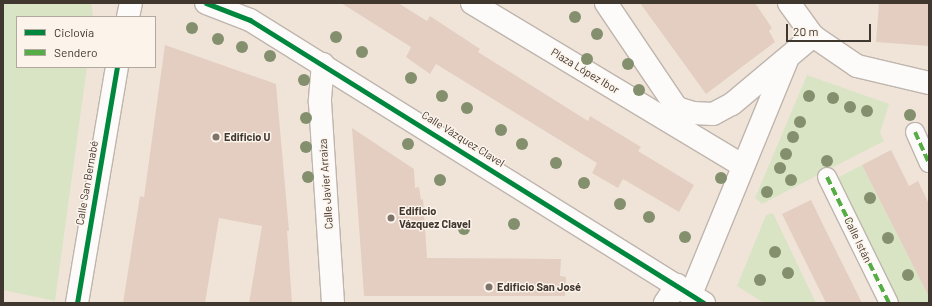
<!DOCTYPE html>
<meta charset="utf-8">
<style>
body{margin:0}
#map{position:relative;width:932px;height:306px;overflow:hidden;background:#f0e4d9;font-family:Barlow,sans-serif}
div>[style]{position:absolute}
.green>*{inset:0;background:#d9e4c5}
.building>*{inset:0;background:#e3cec1}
.roads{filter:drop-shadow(1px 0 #beb5ad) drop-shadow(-1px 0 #beb5ad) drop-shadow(0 1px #beb5ad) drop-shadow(0 -1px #beb5ad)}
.pedestrian>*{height:18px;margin:-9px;padding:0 9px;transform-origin:9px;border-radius:9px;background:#fdfbf9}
.minor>*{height:22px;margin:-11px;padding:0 11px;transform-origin:11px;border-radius:11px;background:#fdfbf9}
.secondary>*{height:22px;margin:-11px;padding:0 11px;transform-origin:11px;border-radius:11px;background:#fdfbf9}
.quiet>*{height:4px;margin-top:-2px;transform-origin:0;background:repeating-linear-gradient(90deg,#56ac45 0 8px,transparent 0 12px)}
.cycleway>*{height:5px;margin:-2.5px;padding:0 2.5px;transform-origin:2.5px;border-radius:2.5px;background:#00873e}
.trees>*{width:12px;height:12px;margin:-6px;border-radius:50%;background:#848f6e}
.dots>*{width:11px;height:11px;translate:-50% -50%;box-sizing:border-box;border:2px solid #fcf3eb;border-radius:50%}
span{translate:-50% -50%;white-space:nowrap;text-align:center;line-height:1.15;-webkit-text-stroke:3px #fcf3eb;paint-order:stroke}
.street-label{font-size:11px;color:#40372f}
.poi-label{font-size:11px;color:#40372f;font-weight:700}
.left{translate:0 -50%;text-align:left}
.frame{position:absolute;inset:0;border:4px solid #40372f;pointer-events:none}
.legend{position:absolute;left:16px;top:16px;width:140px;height:52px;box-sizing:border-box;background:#fcf3eb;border:1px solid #b1a8a0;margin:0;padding:5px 7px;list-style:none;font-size:12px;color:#40372f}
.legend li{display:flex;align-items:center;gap:8px;height:20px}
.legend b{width:20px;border:1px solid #b1a8a0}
.scale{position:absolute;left:786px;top:24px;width:85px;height:18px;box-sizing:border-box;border:2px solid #40372f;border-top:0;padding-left:5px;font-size:12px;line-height:14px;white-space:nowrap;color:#40372f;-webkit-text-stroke:3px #fcf3eb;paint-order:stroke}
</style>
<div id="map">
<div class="green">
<i style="clip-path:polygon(3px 3px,91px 3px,92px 8px,93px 17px,17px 17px,17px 67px,87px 67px,55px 301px,3px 290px)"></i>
<i style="clip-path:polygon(807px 75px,889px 104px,880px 133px,884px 141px,762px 204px,755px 198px)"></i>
<i style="clip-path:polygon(862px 165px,929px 297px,929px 303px,895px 303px,835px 179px)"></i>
<i style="clip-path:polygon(773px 213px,816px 303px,764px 303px,737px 286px,766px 215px)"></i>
</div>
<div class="building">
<i style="clip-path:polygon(341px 3px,398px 3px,427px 21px,430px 16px,480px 49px,478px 52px,588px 121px,590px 116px,641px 147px,638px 151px,694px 185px,679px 212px,623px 179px,618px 188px,592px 173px,597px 163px,436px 64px,430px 74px,406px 57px,411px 47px)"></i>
<i style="clip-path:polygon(640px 3px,755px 3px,772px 28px,769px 31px,775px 42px,706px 94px)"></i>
<i style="clip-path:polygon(879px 3px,929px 3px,929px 46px,876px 42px)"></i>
<i style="clip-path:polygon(165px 45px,276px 84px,289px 231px,287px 231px,292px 303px,249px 303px,262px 226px,219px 218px,205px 303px,123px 303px,140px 196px,144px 197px)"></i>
<i style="clip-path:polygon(352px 128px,414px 169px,415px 188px,419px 187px,421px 200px,423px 199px,427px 258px,561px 259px,560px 276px,566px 277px,565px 296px,364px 296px)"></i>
<i style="clip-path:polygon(891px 150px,909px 186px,918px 181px,929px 204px,929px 297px,862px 165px)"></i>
<i style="clip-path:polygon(811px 200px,828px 235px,862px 303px,826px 303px,782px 214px)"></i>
</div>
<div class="roads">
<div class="pedestrian">
<i style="left:915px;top:132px;width:34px;rotate:66deg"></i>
<i style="left:827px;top:177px;width:140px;rotate:63.8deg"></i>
</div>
<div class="minor">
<i style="left:206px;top:3px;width:47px;rotate:21.1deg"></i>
<i style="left:250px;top:20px;width:535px;rotate:31.94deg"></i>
<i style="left:472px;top:3px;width:316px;rotate:31deg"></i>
<i style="left:606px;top:3px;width:141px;rotate:56deg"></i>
<i style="left:789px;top:3px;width:41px;rotate:54deg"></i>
<i style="left:813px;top:36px;width:53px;rotate:34.3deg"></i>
<i style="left:857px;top:66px;width:74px;rotate:13.3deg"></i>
<i style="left:323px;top:64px;width:38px;rotate:95deg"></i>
<i style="left:320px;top:102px;width:201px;rotate:86.3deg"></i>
<i style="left:677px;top:108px;width:17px;rotate:17deg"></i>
<i style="left:693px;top:113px;width:20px;rotate:3deg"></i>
<i style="left:713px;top:114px;width:21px;rotate:-28deg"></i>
<i style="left:732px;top:104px;width:106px;rotate:-40deg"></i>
<i style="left:691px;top:294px;width:255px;rotate:-67.7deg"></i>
<i style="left:665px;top:303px;width:22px;rotate:-56deg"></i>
</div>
<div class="secondary">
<i style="left:128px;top:17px;width:14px;rotate:-78deg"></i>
<i style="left:77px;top:303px;width:239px;rotate:-80.4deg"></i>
</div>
</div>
<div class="quiet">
<i style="left:915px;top:132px;width:34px;rotate:66deg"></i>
<i style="left:827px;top:177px;width:140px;rotate:63.8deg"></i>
</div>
<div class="cycleway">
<i style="left:206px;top:3px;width:47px;rotate:21.1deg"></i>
<i style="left:250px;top:20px;width:535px;rotate:31.94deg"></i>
<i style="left:77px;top:303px;width:239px;rotate:-80.4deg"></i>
</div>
<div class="trees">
<i style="left:575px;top:17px"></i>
<i style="left:192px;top:28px"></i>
<i style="left:597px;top:34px"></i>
<i style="left:336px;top:37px"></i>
<i style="left:218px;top:39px"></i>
<i style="left:242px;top:47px"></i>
<i style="left:362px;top:52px"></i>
<i style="left:270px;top:56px"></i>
<i style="left:587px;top:59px"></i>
<i style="left:628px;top:64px"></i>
<i style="left:411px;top:78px"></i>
<i style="left:304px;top:80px"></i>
<i style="left:639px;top:90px"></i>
<i style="left:442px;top:96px"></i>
<i style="left:809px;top:96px"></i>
<i style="left:833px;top:98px"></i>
<i style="left:850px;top:107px"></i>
<i style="left:467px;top:108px"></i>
<i style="left:867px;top:111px"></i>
<i style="left:910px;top:115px"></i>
<i style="left:306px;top:118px"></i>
<i style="left:800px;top:122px"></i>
<i style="left:501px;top:130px"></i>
<i style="left:793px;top:137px"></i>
<i style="left:408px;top:144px"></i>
<i style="left:522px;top:144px"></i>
<i style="left:306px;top:147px"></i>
<i style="left:786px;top:154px"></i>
<i style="left:827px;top:161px"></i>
<i style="left:556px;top:163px"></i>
<i style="left:780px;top:168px"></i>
<i style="left:308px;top:177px"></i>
<i style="left:721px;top:178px"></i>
<i style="left:440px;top:180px"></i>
<i style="left:791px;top:180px"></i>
<i style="left:584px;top:183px"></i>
<i style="left:767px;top:192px"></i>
<i style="left:870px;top:198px"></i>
<i style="left:620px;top:204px"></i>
<i style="left:649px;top:217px"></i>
<i style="left:514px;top:224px"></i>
<i style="left:464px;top:229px"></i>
<i style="left:685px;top:237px"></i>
<i style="left:888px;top:238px"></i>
<i style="left:775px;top:252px"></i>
<i style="left:788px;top:273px"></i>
<i style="left:908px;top:275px"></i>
<i style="left:760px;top:280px"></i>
</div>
<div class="dots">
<i style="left:216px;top:137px;background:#7e746a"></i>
<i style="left:391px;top:218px;background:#7e746a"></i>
<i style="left:489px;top:287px;background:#7e746a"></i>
</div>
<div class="street-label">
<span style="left:585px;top:71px;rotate:31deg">Plaza López Ibor</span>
<span style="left:463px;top:139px;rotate:32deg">Calle Vázquez Clavel</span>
<span style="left:87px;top:183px;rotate:-80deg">Calle San Bernabé</span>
<span style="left:326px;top:184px;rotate:-94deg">Calle Javier Arraiza</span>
<span style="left:858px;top:240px;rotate:64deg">Calle Istán</span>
</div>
<div class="poi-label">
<span class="left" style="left:224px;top:137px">Edificio U</span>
<span class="left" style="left:399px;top:218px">Edificio<br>Vázquez Clavel</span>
<span class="left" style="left:497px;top:287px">Edificio San José</span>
</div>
<div class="frame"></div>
<ul class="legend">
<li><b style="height:5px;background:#00873e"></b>Ciclovía</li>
<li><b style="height:5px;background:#56ac45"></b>Sendero</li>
</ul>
<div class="scale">20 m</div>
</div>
